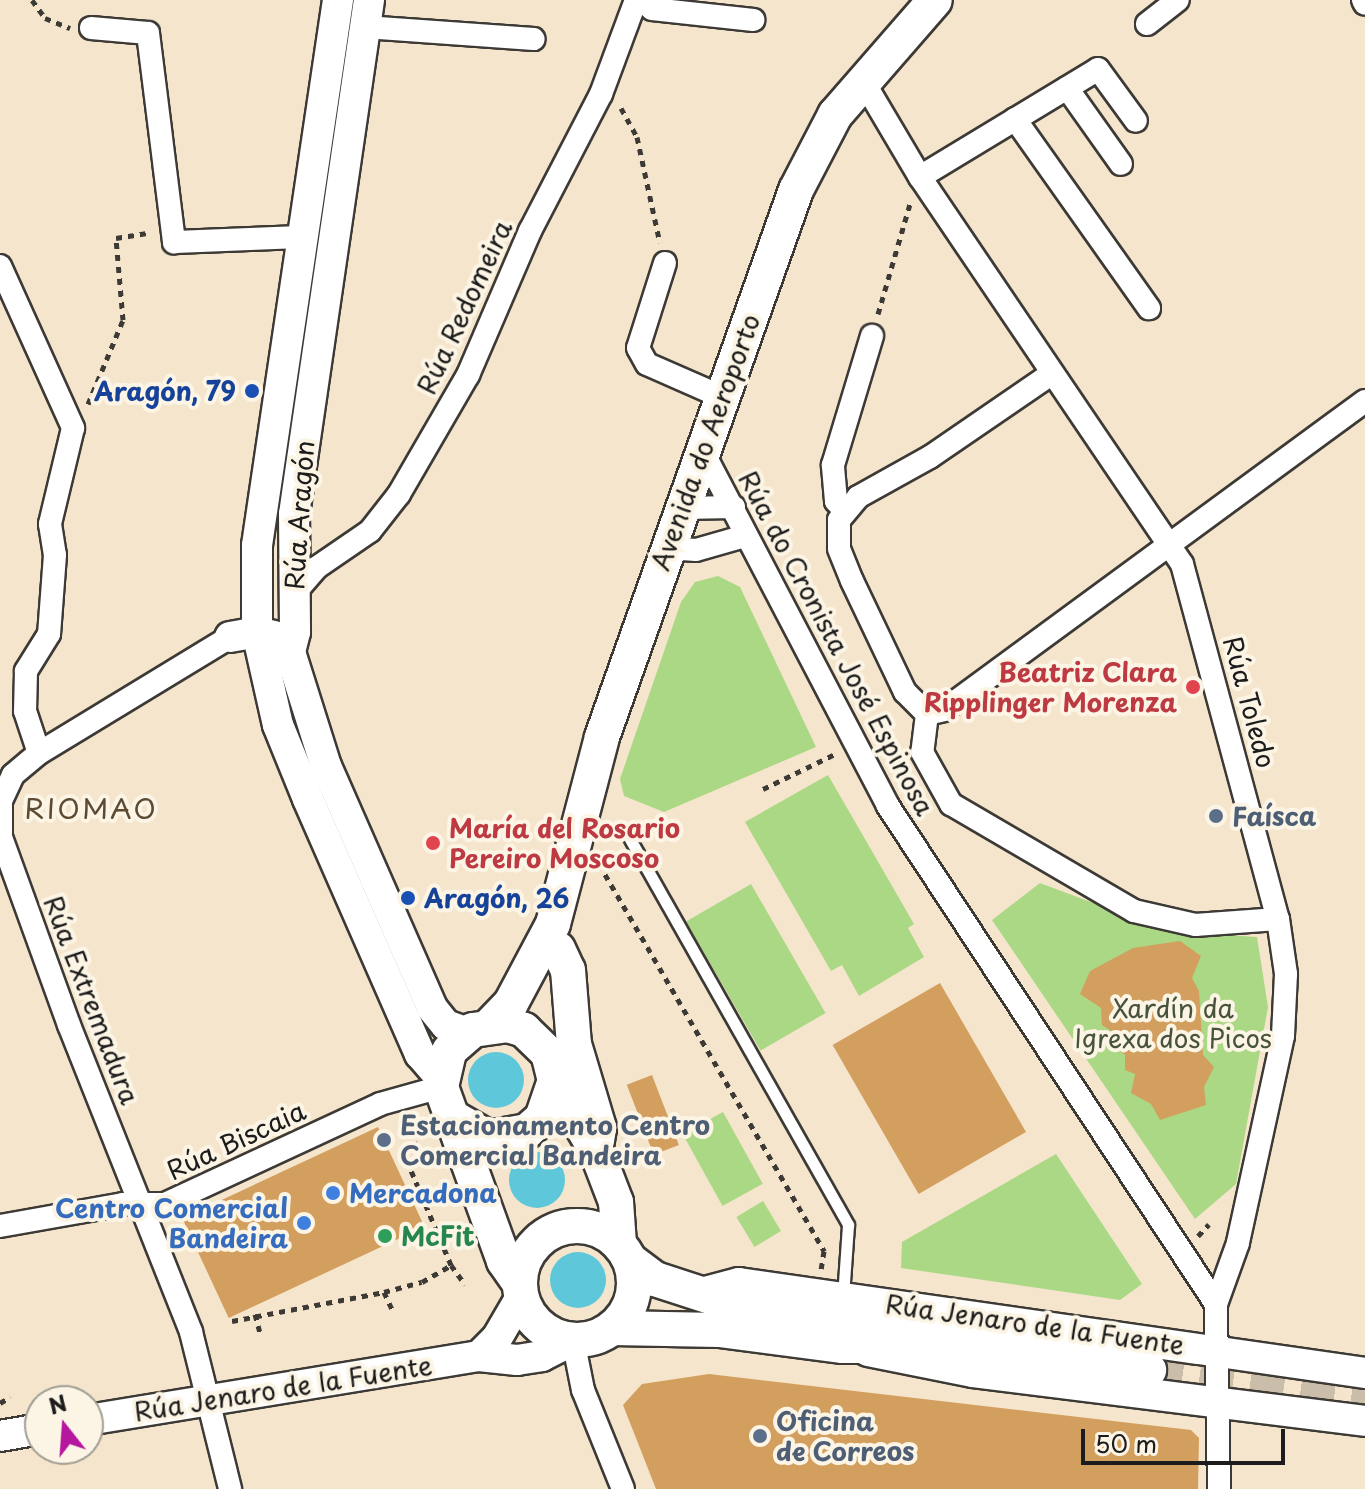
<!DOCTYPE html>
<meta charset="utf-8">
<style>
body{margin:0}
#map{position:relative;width:1365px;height:1489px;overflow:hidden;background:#f5e5cc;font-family:"Playpen Sans",sans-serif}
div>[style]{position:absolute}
.green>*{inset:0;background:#abd884;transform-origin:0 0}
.water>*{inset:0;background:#5ec7d9}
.round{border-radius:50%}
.building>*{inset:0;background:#d39f5e;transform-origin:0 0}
.primary-tunnel>*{height:34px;margin-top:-17px;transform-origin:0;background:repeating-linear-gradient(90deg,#cabda9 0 34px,transparent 0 51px)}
.path>*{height:5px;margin-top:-2.5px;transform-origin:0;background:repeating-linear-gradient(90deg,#3d3a36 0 6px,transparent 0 12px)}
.roads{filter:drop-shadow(2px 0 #3d3a36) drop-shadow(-2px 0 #3d3a36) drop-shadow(0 2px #3d3a36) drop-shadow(0 -2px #3d3a36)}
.service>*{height:11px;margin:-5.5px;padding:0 5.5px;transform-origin:5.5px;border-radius:5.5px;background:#fff}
.minor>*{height:22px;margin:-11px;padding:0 11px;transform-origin:11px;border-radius:11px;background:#fff}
.secondary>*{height:30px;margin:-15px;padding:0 15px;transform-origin:15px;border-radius:15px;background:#fff}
.primary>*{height:34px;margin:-17px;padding:0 17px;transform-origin:17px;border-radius:17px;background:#fff}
.primary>.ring{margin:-17px;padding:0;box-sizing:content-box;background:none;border:34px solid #fff;border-radius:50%}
.dots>*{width:22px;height:22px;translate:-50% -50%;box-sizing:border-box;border:4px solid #fcf5e5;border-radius:50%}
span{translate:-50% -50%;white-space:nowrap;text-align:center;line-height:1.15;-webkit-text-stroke:8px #fcf5e5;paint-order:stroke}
.street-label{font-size:26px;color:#1c1c1c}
.transit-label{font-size:26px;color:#164399;font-weight:700}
.right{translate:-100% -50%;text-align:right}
.left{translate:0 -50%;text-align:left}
.health-label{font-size:26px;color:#be3a42;font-weight:700}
.service-label{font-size:26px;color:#4e5e75;font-weight:700}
.park-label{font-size:26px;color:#47543b}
.shop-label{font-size:26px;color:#366cbe;font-weight:700}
.leisure-label{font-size:26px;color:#27864d;font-weight:700}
.neighbourhood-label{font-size:28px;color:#5c4a33;letter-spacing:2px}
.north{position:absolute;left:24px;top:1385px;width:80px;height:80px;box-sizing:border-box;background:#fcf5e5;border:2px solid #a29e95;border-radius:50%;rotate:343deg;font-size:22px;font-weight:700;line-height:32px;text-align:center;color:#1c1c1c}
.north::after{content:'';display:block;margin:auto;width:28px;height:36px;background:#b5179e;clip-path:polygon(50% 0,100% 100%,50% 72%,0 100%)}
.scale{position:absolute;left:1081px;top:1429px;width:204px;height:36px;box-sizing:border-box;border:4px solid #1c1c1c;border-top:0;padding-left:10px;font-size:24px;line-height:28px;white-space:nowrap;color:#1c1c1c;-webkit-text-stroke:6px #fcf5e5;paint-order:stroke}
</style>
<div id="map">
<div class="green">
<i style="clip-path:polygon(718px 576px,740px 587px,816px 747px,664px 812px,624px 796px,620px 779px,681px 602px,695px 582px)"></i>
<i style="clip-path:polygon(828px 775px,914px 924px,908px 928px,924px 957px,859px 996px,842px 965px,831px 971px,745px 822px)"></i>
<i style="clip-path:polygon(1040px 883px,1168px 931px,1257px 937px,1268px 1007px,1236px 1184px,1195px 1219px,992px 920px)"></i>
<i style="left:751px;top:884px;width:149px;height:75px;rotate:60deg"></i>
<i style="left:723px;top:1112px;width:82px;height:46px;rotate:61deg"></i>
<i style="clip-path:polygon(1056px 1154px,1142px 1284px,1120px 1300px,901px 1268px,902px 1242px)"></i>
<i style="left:763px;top:1201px;width:35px;height:31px;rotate:59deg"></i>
</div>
<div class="water">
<i class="round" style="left:468px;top:1052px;width:56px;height:56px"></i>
<i class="round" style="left:509px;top:1152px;width:56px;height:56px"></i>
<i class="round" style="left:550px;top:1252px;width:56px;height:56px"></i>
</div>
<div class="building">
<i style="clip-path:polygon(1180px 941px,1201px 956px,1192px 978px,1199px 991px,1203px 1055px,1214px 1067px,1204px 1087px,1206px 1105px,1160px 1120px,1151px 1104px,1131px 1093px,1135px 1074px,1125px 1070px,1125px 1055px,1114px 1046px,1114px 1033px,1102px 1025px,1101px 1008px,1080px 994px,1090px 971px,1133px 948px)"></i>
<i style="left:940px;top:983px;width:172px;height:124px;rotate:60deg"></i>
<i style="left:652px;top:1075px;width:75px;height:27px;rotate:69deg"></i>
<i style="left:378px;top:1127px;width:110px;height:216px;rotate:65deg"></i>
<i style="clip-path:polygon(709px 1374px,1191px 1430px,1199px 1438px,1198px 1489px,656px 1489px,623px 1405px,642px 1384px)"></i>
</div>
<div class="primary-tunnel">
<i style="left:1149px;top:1370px;width:218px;rotate:7.6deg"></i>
</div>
<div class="path">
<i style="left:32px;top:0;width:22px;rotate:54deg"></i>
<i style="left:45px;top:18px;width:27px;rotate:22deg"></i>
<i style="left:621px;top:108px;width:33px;rotate:61deg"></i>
<i style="left:637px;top:137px;width:108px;rotate:77.8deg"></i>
<i style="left:878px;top:314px;width:115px;rotate:-73.8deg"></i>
<i style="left:88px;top:404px;width:91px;rotate:-67.4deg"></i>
<i style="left:123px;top:320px;width:82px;rotate:-94.9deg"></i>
<i style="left:116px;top:238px;width:33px;rotate:-9deg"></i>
<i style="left:763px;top:789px;width:80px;rotate:-25.9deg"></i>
<i style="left:599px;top:864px;width:448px;rotate:59.8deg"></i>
<i style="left:824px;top:1251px;width:18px;rotate:99deg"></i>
<i style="left:418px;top:1143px;width:17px;rotate:159deg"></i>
<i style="left:402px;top:1149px;width:126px;rotate:67.1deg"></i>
<i style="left:451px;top:1265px;width:24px;rotate:54deg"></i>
<i style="left:1198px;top:1236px;width:16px;rotate:-47deg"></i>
<i style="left:384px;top:1292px;width:21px;rotate:65deg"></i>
<i style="left:255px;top:1314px;width:20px;rotate:75deg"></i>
<i style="left:232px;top:1321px;width:155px;rotate:-10.8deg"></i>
<i style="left:384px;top:1292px;width:39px;rotate:-15deg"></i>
<i style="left:422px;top:1282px;width:34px;rotate:-30deg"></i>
<i style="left:0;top:1403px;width:12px;rotate:-31deg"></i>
</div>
<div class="roads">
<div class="service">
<i style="left:630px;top:839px;width:443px;rotate:60.5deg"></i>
<i style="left:848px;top:1225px;width:72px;rotate:94deg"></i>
</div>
<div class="minor">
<i style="left:641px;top:0;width:14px;rotate:39deg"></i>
<i style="left:652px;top:9px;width:102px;rotate:6.2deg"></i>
<i style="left:1363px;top:0;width:4px;rotate:63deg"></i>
<i style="left:1147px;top:24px;width:39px;rotate:-38deg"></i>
<i style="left:365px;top:27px;width:169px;rotate:4.1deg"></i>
<i style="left:91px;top:28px;width:57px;rotate:5deg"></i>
<i style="left:148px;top:33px;width:211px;rotate:82.9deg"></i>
<i style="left:174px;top:242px;width:127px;rotate:-2.3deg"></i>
<i style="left:862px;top:79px;width:114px;rotate:59.4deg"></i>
<i style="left:920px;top:177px;width:467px;rotate:55.9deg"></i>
<i style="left:1182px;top:564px;width:368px;rotate:74.9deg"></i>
<i style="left:1278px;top:919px;width:56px;rotate:81.7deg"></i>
<i style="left:1286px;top:974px;width:62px;rotate:92.8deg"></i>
<i style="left:1283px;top:1036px;width:212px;rotate:102.3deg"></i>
<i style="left:1238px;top:1243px;width:65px;rotate:109.8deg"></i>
<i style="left:1216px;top:1304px;width:185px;rotate:89.1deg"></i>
<i style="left:1067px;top:88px;width:93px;rotate:54.6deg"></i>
<i style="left:1015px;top:119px;width:232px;rotate:54.7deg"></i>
<i style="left:920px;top:177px;width:208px;rotate:-31.2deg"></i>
<i style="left:1098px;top:69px;width:64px;rotate:53.8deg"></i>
<i style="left:665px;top:263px;width:89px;rotate:107.6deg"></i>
<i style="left:638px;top:348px;width:18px;rotate:61deg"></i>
<i style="left:647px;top:364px;width:80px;rotate:23.7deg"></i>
<i style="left:0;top:266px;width:178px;rotate:65.7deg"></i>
<i style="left:73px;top:428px;width:99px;rotate:103.5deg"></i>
<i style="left:50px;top:524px;width:31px;rotate:81deg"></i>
<i style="left:55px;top:555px;width:79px;rotate:94.3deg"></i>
<i style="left:49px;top:634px;width:44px;rotate:121.9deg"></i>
<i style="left:26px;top:671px;width:40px;rotate:91.4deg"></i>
<i style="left:25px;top:711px;width:44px;rotate:71.6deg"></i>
<i style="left:701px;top:448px;width:404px;rotate:62.4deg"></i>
<i style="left:888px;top:806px;width:596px;rotate:56.63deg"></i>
<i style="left:681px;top:508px;width:53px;rotate:-1.1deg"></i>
<i style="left:844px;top:510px;width:12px;rotate:-132deg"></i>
<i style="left:836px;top:501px;width:36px;rotate:-95deg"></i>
<i style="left:833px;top:465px;width:135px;rotate:-73.2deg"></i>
<i style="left:667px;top:548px;width:29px;rotate:4deg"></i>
<i style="left:696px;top:550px;width:51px;rotate:-15.9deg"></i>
<i style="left:292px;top:596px;width:37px;rotate:-49deg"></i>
<i style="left:316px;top:568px;width:65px;rotate:-34.4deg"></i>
<i style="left:370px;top:531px;width:47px;rotate:-51.9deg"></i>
<i style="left:399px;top:494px;width:138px;rotate:-59.9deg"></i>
<i style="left:468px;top:375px;width:157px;rotate:-66.7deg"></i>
<i style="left:530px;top:231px;width:154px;rotate:-62.6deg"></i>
<i style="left:601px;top:94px;width:100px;rotate:-69.6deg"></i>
<i style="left:230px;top:637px;width:223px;rotate:148.7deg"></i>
<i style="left:39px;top:753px;width:34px;rotate:140deg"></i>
<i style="left:13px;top:775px;width:29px;rotate:115deg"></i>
<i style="left:1px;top:801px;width:36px;rotate:90deg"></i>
<i style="left:1px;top:837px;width:200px;rotate:70.1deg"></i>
<i style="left:69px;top:1025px;width:330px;rotate:68.3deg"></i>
<i style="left:191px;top:1332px;width:162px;rotate:76deg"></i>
<i style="left:927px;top:714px;width:17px;rotate:-13deg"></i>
<i style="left:944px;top:710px;width:522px;rotate:-36.28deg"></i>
<i style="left:927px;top:714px;width:31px;rotate:-135deg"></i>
<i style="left:905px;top:692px;width:123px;rotate:-115.5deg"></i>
<i style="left:852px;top:581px;width:35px;rotate:-112deg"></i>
<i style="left:839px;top:548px;width:28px;rotate:-90deg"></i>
<i style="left:839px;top:520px;width:30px;rotate:-50deg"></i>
<i style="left:858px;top:497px;width:82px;rotate:-29.1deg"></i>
<i style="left:930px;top:457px;width:147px;rotate:-34.4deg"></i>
<i style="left:927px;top:714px;width:38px;rotate:97deg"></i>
<i style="left:922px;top:752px;width:60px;rotate:60.9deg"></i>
<i style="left:951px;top:804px;width:212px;rotate:30.3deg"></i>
<i style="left:1134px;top:911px;width:63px;rotate:12.9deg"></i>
<i style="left:1195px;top:925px;width:83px;rotate:-4.1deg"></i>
<i style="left:0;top:1226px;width:125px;rotate:-10.1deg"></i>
<i style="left:123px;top:1204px;width:42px"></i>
<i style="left:165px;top:1204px;width:237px;rotate:-24.9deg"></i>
<i style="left:380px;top:1104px;width:63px;rotate:-15.6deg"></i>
<i style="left:573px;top:1340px;width:51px;rotate:78.7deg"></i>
<i style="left:583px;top:1390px;width:107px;rotate:68deg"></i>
</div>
<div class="secondary">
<i style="left:338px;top:0;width:551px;rotate:98.45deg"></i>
<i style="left:257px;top:545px;width:87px;rotate:90deg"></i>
<i style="left:257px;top:632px;width:95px;rotate:77.3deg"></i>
<i style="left:278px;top:725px;width:80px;rotate:67.9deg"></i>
<i style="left:308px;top:799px;width:279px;rotate:66.3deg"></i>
<i style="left:420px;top:1054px;width:32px;rotate:49deg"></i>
<i style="left:369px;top:0;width:519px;rotate:98.3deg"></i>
<i style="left:294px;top:514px;width:118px;rotate:89.5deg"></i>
<i style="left:295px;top:632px;width:21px;rotate:104deg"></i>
<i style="left:290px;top:652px;width:120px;rotate:72.5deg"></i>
<i style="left:326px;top:766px;width:264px;rotate:66.3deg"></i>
<i style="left:432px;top:1008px;width:22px;rotate:51deg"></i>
<i style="left:446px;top:1025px;width:23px;rotate:20deg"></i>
<i style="left:230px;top:637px;width:27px;rotate:-10deg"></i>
<i style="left:257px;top:632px;width:18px;rotate:13deg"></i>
<i style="left:705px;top:1292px;width:35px;rotate:-15deg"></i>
<i style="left:739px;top:1283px;width:632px;rotate:8.18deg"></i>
<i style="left:868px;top:1351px;width:107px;rotate:11.3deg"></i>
<i style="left:973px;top:1372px;width:395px;rotate:7.1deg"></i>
<i style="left:479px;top:1356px;width:25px;rotate:-45deg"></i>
<i style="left:497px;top:1338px;width:48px;rotate:-59.7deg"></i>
<i style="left:88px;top:1420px;width:396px;rotate:-9.3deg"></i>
<i style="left:479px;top:1356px;width:38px;rotate:6deg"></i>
<i style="left:517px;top:1360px;width:25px;rotate:-9deg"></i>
<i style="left:542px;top:1356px;width:35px;rotate:-27deg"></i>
<i style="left:0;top:1436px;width:41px;rotate:-9.9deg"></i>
</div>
<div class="primary">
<i style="left:558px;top:949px;width:23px;rotate:65deg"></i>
<i style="left:568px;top:970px;width:74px;rotate:85.4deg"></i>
<i style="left:574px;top:1044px;width:88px;rotate:73.4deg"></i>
<i style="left:599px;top:1128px;width:13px;rotate:99deg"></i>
<i style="left:490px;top:1025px;width:30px;rotate:-46deg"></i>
<i style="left:511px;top:1003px;width:89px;rotate:-62deg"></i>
<i style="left:553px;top:924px;width:193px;rotate:-75.3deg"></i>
<i style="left:602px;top:737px;width:580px;rotate:-70.47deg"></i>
<i style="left:796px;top:190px;width:85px;rotate:-62.5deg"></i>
<i style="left:835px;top:115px;width:152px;rotate:-49deg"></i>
<i style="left:454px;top:1118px;width:39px;rotate:30deg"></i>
<i style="left:488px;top:1138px;width:40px;rotate:-10deg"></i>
<i style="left:527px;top:1131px;width:20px;rotate:-41deg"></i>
<i style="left:542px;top:1118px;width:39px;rotate:-71deg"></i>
<i class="ring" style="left:520px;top:1226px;width:80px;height:80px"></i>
<i style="left:631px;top:1261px;width:30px;rotate:37deg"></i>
<i style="left:655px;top:1279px;width:87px;rotate:18deg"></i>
<i style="left:738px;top:1306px;width:196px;rotate:7.6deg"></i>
<i style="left:932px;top:1332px;width:48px;rotate:15.8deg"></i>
<i style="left:978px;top:1345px;width:173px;rotate:8.3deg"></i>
<i style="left:520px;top:1284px;width:28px;rotate:-125deg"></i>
<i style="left:504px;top:1261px;width:185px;rotate:-109.9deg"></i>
<i style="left:441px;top:1087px;width:37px;rotate:-77deg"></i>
<i style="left:449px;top:1051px;width:32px;rotate:-41deg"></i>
<i style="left:473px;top:1030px;width:34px;rotate:-8deg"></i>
<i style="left:507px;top:1025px;width:18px;rotate:16deg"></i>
<i style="left:524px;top:1030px;width:33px;rotate:44deg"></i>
<i style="left:548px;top:1053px;width:29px;rotate:76deg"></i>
<i style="left:555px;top:1081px;width:80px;rotate:59.3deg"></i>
<i style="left:596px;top:1150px;width:56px;rotate:69deg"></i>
<i style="left:616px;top:1202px;width:42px;rotate:85.9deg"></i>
<i style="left:612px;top:1328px;width:107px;rotate:1.1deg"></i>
<i style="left:719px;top:1330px;width:125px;rotate:7.4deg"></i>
<i style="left:843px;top:1346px;width:56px"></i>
</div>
</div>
<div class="dots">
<i style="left:252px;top:391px;background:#1a4fb4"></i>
<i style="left:1193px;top:687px;background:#e0444e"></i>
<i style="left:1216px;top:816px;background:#5c6f8a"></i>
<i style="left:433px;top:843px;background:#e0444e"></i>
<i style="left:408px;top:898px;background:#1a4fb4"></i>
<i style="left:384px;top:1140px;background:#5c6f8a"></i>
<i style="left:333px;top:1193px;background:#3f7fe0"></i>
<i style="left:304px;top:1223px;background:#3f7fe0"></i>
<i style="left:385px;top:1236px;background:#2e9e5b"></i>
<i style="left:760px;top:1436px;background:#5c6f8a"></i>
</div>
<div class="street-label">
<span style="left:464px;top:307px;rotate:-65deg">Rúa Redomeira</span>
<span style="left:705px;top:442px;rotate:-70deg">Avenida do Aeroporto</span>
<span style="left:299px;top:515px;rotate:-86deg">Rúa Aragón</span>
<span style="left:837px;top:643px;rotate:62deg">Rúa do Cronista José Espinosa</span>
<span style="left:1250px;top:702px;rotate:75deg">Rúa Toledo</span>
<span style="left:92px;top:1000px;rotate:69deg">Rúa Extremadura</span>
<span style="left:236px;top:1140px;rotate:-25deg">Rúa Biscaia</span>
<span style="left:1035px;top:1324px;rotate:8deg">Rúa Jenaro de la Fuente</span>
<span style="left:283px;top:1388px;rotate:-9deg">Rúa Jenaro de la Fuente</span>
</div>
<div class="transit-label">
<span class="right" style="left:236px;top:391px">Aragón, 79</span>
<span class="left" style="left:424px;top:898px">Aragón, 26</span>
</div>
<div class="health-label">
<span class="right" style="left:1177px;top:687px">Beatriz Clara<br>Ripplinger Morenza</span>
<span class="left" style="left:449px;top:843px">María del Rosario<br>Pereiro Moscoso</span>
</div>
<div class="service-label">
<span class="left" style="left:1232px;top:816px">Faísca</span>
<span class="left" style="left:400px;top:1140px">Estacionamento Centro<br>Comercial Bandeira</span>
<span class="left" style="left:776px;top:1436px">Oficina<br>de Correos</span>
</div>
<div class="park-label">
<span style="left:1173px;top:1023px">Xardín da<br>Igrexa dos Picos</span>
</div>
<div class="shop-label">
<span class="left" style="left:349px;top:1193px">Mercadona</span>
<span class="right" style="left:288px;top:1223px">Centro Comercial<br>Bandeira</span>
</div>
<div class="leisure-label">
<span class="left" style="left:401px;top:1236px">McFit</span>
</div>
<div class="neighbourhood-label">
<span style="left:91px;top:808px">RIOMAO</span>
</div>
<div class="north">N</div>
<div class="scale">50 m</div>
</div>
